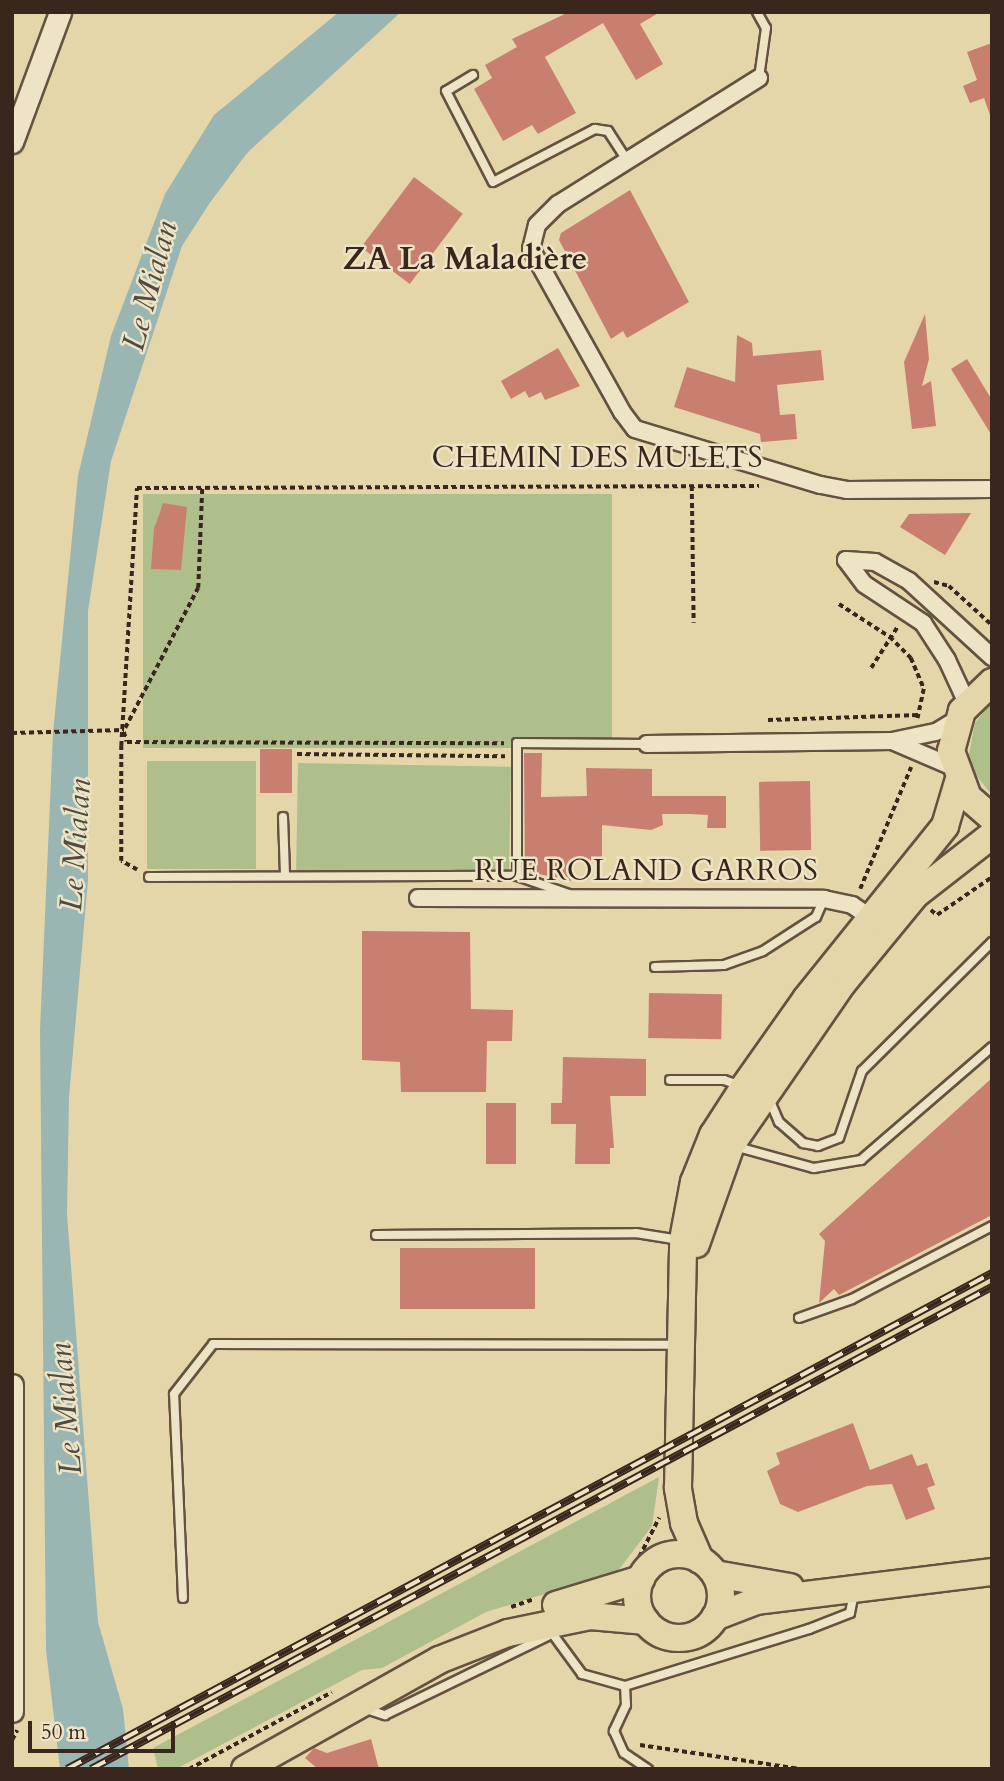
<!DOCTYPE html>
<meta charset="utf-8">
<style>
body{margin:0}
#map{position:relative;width:1004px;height:1781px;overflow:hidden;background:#e4d6a8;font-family:Cardo,serif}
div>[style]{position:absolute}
.green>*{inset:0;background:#aebf8c;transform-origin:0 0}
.water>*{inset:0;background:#9ab6b3}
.building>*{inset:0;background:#c97f70;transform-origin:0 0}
.path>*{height:3.5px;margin-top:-1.75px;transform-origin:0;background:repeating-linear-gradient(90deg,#39261d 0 5px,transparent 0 8.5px)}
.roads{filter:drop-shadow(2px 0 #645240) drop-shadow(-2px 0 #645240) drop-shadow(0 2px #645240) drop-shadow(0 -2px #645240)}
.service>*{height:8px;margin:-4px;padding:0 4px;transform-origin:4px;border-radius:4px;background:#ede4c6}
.minor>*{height:16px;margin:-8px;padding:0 8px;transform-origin:8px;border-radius:8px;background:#ede4c6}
.tertiary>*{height:21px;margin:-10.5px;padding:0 10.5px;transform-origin:10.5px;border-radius:10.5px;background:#ede4c6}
.primary>*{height:26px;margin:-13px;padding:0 13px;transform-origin:13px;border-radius:13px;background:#e4d6a8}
.primary>.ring{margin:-13px;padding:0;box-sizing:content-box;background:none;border:26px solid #e4d6a8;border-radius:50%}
.rail>*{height:8px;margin-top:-4px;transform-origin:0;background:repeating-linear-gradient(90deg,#ede4c6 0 16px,#39261d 0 32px);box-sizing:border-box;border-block:2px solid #39261d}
span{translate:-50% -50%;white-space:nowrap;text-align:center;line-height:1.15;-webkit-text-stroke:5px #ede4c6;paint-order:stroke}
.street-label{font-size:30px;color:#39261d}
.neighbourhood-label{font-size:32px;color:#39261d;font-weight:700}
.water-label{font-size:32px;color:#514a42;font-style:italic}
.frame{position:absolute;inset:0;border:14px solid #39261d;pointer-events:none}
.scale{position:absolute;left:28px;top:1721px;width:147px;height:32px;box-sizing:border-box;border:4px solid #39261d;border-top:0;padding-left:9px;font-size:21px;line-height:24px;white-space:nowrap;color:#39261d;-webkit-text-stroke:5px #ede4c6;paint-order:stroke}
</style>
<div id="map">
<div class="green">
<i style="left:612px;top:494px;width:254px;height:469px;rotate:90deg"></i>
<i style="clip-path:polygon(992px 702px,992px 795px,975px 774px,969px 754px,975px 723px)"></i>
<i style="left:147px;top:761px;width:109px;height:108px"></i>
<i style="left:298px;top:763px;width:213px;height:107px;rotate:1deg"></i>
<i style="clip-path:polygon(659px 1477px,652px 1526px,617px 1572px,486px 1612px,382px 1668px,362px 1670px,176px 1769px,158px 1769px,153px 1748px)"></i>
</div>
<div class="water">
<i style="clip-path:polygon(339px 12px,401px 12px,247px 153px,209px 204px,182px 246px,111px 461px,88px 611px,88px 880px,69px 1097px,67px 1214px,98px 1622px,123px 1709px,129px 1769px,60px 1769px,46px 1650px,40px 1030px,53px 733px,78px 476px,111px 336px,165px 194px,214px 115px)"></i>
</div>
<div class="building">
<i style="clip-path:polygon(569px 12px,660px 12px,640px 24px,663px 64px,636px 80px,603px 23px,545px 57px,576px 113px,538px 134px,532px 125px,503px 141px,474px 89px,492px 78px,485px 65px,517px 47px,512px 39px)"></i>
<i style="clip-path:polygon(992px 43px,992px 115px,990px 115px,984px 98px,970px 103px,963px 86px,977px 80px,967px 52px)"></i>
<i style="left:414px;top:177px;width:61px;height:88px;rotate:37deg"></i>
<i style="clip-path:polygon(630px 190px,689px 302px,627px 338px,623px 331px,611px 339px,559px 240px,561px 233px)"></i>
<i style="clip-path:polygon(925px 314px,929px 359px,922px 386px,931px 381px,936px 426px,912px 429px,904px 362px)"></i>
<i style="clip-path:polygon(737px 335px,752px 343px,753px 356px,821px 350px,824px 380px,777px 385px,780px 415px,795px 414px,797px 439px,761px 442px,760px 434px,674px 407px,687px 367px,735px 382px)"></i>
<i style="clip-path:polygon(558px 348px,580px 386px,545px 400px,541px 392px,529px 398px,525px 391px,511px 399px,501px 381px)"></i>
<i style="clip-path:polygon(967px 359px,992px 400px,992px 436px,951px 369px)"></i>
<i style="clip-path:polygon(163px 503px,187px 507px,181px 570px,151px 569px,154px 529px)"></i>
<i style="clip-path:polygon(971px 513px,945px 555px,900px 527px,909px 514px)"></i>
<i style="left:260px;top:749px;width:32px;height:44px"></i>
<i style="clip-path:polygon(524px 753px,542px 753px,541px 797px,587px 796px,586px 768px,652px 769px,652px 796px,726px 796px,726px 828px,707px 828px,708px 815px,690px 814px,662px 814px,663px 825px,651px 830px,602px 825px,602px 861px,570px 861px,571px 881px,525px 871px)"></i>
<i style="left:810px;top:781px;width:69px;height:51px;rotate:89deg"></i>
<i style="clip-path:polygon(362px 931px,470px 932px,471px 1009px,513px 1010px,512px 1041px,487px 1041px,486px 1092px,401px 1092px,400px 1062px,362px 1060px)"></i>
<i style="left:649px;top:993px;width:73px;height:45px;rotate:1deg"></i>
<i style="clip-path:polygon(563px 1057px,646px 1059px,646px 1096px,610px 1096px,614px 1148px,610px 1148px,610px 1164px,575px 1164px,576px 1124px,551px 1124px,551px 1103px,562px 1103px)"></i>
<i style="clip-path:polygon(992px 1078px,992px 1215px,839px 1295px,834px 1289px,819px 1303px,825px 1241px,819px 1234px)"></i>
<i style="left:486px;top:1103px;width:30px;height:61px"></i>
<i style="left:535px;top:1248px;width:61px;height:135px;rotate:90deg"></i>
<i style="clip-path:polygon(853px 1423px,870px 1470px,912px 1454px,917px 1466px,927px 1463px,935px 1485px,927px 1488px,935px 1509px,906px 1520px,892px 1484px,867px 1486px,798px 1512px,780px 1504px,767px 1471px,780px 1464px,776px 1453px)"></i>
<i style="clip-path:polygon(371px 1739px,379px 1769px,318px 1769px,305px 1758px,314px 1748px,327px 1753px)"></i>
</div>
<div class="path">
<i style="left:692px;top:486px;width:137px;rotate:89.2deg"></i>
<i style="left:934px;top:582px;width:16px;rotate:15deg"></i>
<i style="left:949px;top:586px;width:58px;rotate:42.2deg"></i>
<i style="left:839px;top:604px;width:61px;rotate:32.9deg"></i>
<i style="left:890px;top:637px;width:30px;rotate:45deg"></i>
<i style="left:911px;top:658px;width:34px;rotate:67deg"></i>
<i style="left:924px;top:689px;width:30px;rotate:102deg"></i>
<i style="left:871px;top:668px;width:50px;rotate:-57.3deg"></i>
<i style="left:768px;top:720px;width:151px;rotate:-1.9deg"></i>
<i style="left:125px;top:728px;width:158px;rotate:-62.5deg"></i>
<i style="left:198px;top:588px;width:100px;rotate:-87.7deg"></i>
<i style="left:124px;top:732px;width:10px;rotate:73deg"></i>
<i style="left:127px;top:742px;width:377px;rotate:0.2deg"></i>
<i style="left:12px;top:733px;width:112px;rotate:-1.5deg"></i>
<i style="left:297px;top:754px;width:208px;rotate:0.6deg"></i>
<i style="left:137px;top:870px;width:18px;rotate:-151deg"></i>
<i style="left:121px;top:861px;width:115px;rotate:-90deg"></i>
<i style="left:121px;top:746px;width:258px;rotate:-86.5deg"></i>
<i style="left:137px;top:488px;width:622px;rotate:-0.18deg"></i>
<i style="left:860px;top:889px;width:132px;rotate:-67.3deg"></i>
<i style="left:931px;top:910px;width:8px;rotate:40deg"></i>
<i style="left:937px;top:915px;width:67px;rotate:-34.6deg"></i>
<i style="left:639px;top:1557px;width:44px;rotate:-62.9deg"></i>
<i style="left:511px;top:1607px;width:24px;rotate:-19deg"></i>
<i style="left:12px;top:1740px;width:11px;rotate:-63deg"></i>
<i style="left:640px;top:1745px;width:162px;rotate:8.5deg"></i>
<i style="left:189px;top:1769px;width:162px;rotate:-28.3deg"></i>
</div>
<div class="roads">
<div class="service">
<i style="left:757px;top:12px;width:18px;rotate:61deg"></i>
<i style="left:766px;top:28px;width:50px;rotate:98deg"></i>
<i style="left:473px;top:75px;width:31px;rotate:149deg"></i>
<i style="left:446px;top:91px;width:102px;rotate:62.7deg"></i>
<i style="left:493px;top:182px;width:115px;rotate:-27.5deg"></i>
<i style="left:595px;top:129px;width:13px;rotate:9deg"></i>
<i style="left:608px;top:131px;width:35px;rotate:57deg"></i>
<i style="left:283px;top:817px;width:58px;rotate:88deg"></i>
<i style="left:517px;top:876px;width:133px;rotate:-90deg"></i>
<i style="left:517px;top:743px;width:130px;rotate:0.4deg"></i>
<i style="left:149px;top:877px;width:368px;rotate:-0.2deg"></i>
<i style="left:517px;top:876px;width:55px;rotate:19.1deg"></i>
<i style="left:655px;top:967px;width:69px;rotate:-1.7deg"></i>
<i style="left:724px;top:965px;width:41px;rotate:-19.7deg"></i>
<i style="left:763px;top:951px;width:63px;rotate:-32.7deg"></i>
<i style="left:816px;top:917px;width:20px;rotate:-66deg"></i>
<i style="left:670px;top:1080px;width:54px"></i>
<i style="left:724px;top:1080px;width:18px;rotate:19deg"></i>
<i style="left:770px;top:1101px;width:23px;rotate:67deg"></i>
<i style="left:779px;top:1122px;width:32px;rotate:41deg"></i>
<i style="left:803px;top:1143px;width:15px;rotate:11deg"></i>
<i style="left:818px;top:1146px;width:22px;rotate:-21deg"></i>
<i style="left:839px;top:1138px;width:71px;rotate:-71.1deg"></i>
<i style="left:862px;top:1071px;width:183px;rotate:-44.8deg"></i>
<i style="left:734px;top:1146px;width:83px;rotate:15.4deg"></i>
<i style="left:814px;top:1168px;width:48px;rotate:-9.7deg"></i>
<i style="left:861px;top:1160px;width:173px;rotate:-40.8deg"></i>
<i style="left:376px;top:1235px;width:260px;rotate:-0.4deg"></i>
<i style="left:636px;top:1233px;width:44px;rotate:9.2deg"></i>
<i style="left:799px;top:1318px;width:56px;rotate:-19.7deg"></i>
<i style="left:852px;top:1299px;width:158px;rotate:-27.5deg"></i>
<i style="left:183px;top:1598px;width:204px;rotate:-92.5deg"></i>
<i style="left:174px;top:1394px;width:63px;rotate:-52deg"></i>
<i style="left:213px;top:1344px;width:465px;rotate:0.1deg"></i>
<i style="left:549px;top:1629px;width:56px;rotate:53.7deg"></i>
<i style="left:582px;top:1674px;width:45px;rotate:15.6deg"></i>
<i style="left:625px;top:1686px;width:193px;rotate:-17.2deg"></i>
<i style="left:809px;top:1629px;width:44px;rotate:-21.3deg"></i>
<i style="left:850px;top:1613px;width:20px;rotate:-79deg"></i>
<i style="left:625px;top:1686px;width:19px;rotate:87deg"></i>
<i style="left:626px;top:1705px;width:29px;rotate:115deg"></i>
<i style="left:614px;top:1731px;width:24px;rotate:66deg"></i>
<i style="left:624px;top:1753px;width:29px;rotate:34deg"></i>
<i style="left:366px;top:1709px;width:20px;rotate:18deg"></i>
<i style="left:385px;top:1715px;width:181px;rotate:-25.9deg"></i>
</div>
<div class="minor">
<i style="left:759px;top:78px;width:237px;rotate:147.9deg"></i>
<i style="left:558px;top:204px;width:30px;rotate:135deg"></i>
<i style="left:537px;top:225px;width:25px;rotate:104deg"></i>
<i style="left:531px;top:249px;width:187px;rotate:60.8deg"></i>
<i style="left:622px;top:412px;width:21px;rotate:53deg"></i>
<i style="left:635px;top:429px;width:194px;rotate:16.8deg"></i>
<i style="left:821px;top:485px;width:26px;rotate:11deg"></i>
<i style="left:847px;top:490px;width:145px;rotate:-0.4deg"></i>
<i style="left:846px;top:560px;width:30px;rotate:53deg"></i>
<i style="left:864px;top:584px;width:71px;rotate:33.5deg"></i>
<i style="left:923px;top:623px;width:44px;rotate:57deg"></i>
<i style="left:947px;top:660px;width:47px;rotate:65.1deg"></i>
<i style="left:846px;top:560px;width:29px;rotate:4deg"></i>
<i style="left:875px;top:562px;width:39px;rotate:29deg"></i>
<i style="left:909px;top:581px;width:113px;rotate:42.5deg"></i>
<i style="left:892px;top:741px;width:66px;rotate:23.1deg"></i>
<i style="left:647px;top:744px;width:245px;rotate:-0.7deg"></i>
<i style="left:892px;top:741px;width:45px;rotate:-11.6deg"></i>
<i style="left:936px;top:732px;width:26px;rotate:-31deg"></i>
<i style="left:418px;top:898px;width:406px;rotate:0.1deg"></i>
<i style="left:824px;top:899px;width:29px;rotate:12deg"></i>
<i style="left:852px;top:905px;width:22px;rotate:34deg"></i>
</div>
<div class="tertiary">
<i style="left:12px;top:142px;width:139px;rotate:-69.7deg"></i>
<i style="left:12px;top:1385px;width:326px;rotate:90deg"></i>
</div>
<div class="primary">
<i style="left:992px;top:682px;width:42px;rotate:136deg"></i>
<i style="left:962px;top:711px;width:41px;rotate:105.4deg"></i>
<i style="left:951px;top:751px;width:49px;rotate:69.7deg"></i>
<i style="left:968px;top:797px;width:32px;rotate:41deg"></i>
<i style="left:696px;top:1244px;width:105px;rotate:-70.5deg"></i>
<i style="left:731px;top:1145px;width:196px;rotate:-55.4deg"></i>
<i style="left:842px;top:984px;width:115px;rotate:-50.6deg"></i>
<i style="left:915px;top:895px;width:98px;rotate:-37.9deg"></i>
<i class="ring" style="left:637px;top:1554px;width:58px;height:58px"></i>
<i style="left:700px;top:1560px;width:40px;rotate:-113.4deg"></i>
<i style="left:684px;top:1523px;width:36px;rotate:-100deg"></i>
<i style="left:678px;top:1488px;width:248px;rotate:-88.8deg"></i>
<i style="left:683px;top:1240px;width:59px;rotate:-79.3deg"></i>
<i style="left:694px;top:1182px;width:51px;rotate:-68deg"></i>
<i style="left:713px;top:1135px;width:57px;rotate:-57.1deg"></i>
<i style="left:744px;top:1087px;width:108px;rotate:-54.8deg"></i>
<i style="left:806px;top:999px;width:222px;rotate:-51.2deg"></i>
<i style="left:945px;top:826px;width:46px;rotate:-73.5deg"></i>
<i style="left:715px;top:1574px;width:76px;rotate:9.8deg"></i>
<i style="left:556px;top:1605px;width:89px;rotate:-17deg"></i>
<i style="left:715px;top:1617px;width:44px;rotate:-21.3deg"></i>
<i style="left:756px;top:1601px;width:238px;rotate:-7deg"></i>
<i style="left:245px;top:1769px;width:223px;rotate:-29.3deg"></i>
<i style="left:439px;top:1660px;width:74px;rotate:-21.4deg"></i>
<i style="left:508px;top:1633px;width:84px;rotate:-11.7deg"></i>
<i style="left:590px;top:1616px;width:56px;rotate:5.1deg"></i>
</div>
</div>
<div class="rail">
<i style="left:67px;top:1769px;width:1050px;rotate:-28.2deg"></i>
<i style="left:91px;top:1769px;width:1022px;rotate:-28.15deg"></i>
</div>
<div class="street-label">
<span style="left:597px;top:458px">CHEMIN DES MULETS</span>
<span style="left:646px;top:871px">RUE ROLAND GARROS</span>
</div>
<div class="neighbourhood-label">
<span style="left:465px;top:259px">ZA La Maladière</span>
</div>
<div class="water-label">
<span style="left:150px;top:286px;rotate:-75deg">Le Mialan</span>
<span style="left:76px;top:845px;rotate:-86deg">Le Mialan</span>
<span style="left:66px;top:1409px;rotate:-95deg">Le Mialan</span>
</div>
<div class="frame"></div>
<div class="scale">50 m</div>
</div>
